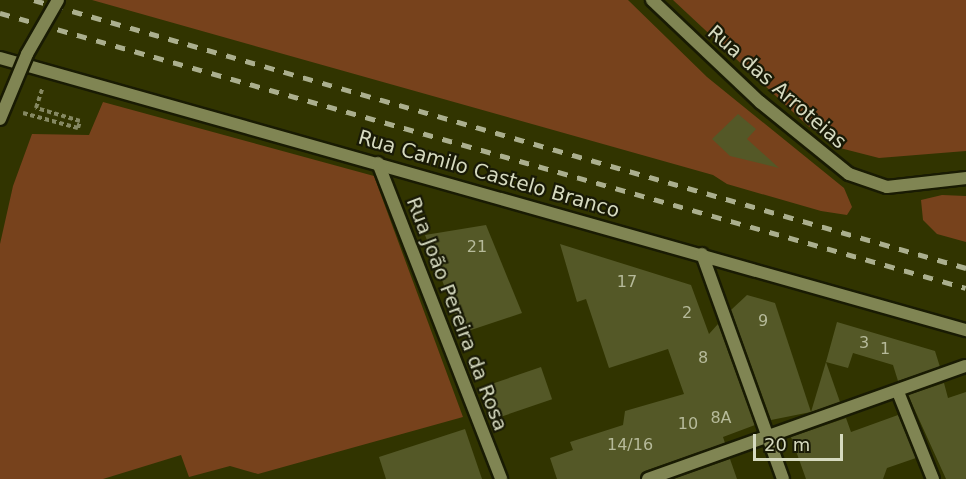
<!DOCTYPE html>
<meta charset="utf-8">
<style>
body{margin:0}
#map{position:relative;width:966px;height:479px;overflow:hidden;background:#313400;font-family:"DejaVu Sans",sans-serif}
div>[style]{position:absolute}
.green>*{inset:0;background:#77421c}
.building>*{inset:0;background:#545827;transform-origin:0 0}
.path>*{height:4px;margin-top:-2px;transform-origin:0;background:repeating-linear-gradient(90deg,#858862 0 4.5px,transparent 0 7.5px)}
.roads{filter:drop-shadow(2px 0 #191b03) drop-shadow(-2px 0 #191b03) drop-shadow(0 2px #191b03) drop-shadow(0 -2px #191b03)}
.minor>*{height:12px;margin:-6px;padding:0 6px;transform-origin:6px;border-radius:6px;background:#808553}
.rail>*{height:4.5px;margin-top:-2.25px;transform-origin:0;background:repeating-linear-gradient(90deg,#abaf8e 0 10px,transparent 0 20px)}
.bridges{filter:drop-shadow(2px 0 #191b03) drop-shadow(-2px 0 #191b03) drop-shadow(0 2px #191b03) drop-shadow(0 -2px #191b03)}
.tertiary-bridge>*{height:12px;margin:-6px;padding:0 6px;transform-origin:6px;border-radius:6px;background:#808553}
span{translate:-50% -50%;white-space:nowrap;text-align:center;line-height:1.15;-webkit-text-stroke:4.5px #191a06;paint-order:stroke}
.number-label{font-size:16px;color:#b6ba9a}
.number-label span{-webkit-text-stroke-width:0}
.street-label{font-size:20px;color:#d6dac0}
.scale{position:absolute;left:753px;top:434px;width:90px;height:27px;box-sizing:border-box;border:3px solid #d6dac0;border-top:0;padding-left:8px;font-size:18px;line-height:21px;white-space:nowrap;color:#d6dac0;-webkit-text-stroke:4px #191a06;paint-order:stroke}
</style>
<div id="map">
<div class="green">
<i style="clip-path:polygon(92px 0,628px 0,707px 77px,844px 188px,852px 207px,847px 215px,821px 211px,727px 184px,713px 175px)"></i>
<i style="clip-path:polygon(673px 0,966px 0,966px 151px,879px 158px,840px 148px,808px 126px)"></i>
<i style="clip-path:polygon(103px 102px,374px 176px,463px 417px,258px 474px,230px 466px,189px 477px,181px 455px,103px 479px,0 479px,0 244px,13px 186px,32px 134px,89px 135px)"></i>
<i style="clip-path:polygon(942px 195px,966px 196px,966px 242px,937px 234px,923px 220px,921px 200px)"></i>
</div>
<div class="building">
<i style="clip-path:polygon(738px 114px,756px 129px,747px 139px,779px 168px,730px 156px,712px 139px)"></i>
<i style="clip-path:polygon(486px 225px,522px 313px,462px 333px,425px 235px)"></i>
<i style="clip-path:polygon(560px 244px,691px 285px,709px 334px,718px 324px,755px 425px,723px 437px,725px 443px,645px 471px,640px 479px,557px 479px,550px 458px,573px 450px,570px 442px,623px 425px,625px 411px,684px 394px,668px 349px,609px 368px,586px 299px,577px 302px)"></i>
<i style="clip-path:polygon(747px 295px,775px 303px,811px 412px,771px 420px,731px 310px)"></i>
<i style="clip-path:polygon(837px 322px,935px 351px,940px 367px,898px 381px,893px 365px,853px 353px,848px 368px,826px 362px)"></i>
<i style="clip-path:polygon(826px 362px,840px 402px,811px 412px)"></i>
<i style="left:541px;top:367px;width:34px;height:61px;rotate:71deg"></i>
<i style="clip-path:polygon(944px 383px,948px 398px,966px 392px,966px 479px,946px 479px,908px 395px)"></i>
<i style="clip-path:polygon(898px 415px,916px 458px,887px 468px,883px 479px,806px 479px,791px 437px,846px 418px,851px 432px)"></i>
<i style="clip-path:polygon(465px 429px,482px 479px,386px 479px,379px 457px)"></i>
<i style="clip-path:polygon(730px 459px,737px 479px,673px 479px)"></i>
</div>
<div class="path">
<i style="left:23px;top:113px;width:57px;rotate:15.3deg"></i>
<i style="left:78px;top:128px;width:7px;rotate:-74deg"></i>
<i style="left:80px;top:121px;width:46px;rotate:-163.5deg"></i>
<i style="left:36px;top:108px;width:20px;rotate:-72deg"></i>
</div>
<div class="roads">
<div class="minor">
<i style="left:652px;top:0;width:149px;rotate:43.4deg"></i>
<i style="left:760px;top:102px;width:114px;rotate:39deg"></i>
<i style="left:849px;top:174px;width:40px;rotate:18.9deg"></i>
<i style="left:887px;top:187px;width:80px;rotate:-6.5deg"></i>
<i style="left:0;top:58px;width:1004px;rotate:15.73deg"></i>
<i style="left:378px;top:163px;width:339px;rotate:68.7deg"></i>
<i style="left:702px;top:254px;width:239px;rotate:70.2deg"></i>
<i style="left:898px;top:392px;width:94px;rotate:68.1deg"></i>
<i style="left:648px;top:479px;width:337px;rotate:-19.6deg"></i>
</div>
</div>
<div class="rail">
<i style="left:34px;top:0;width:970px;rotate:16.04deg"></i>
<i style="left:0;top:13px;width:1004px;rotate:15.89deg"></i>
</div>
<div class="bridges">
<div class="tertiary-bridge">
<i style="left:0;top:119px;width:70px;rotate:-67.4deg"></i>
<i style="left:27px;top:54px;width:62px;rotate:-60.1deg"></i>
</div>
</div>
<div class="number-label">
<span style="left:477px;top:247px">21</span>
<span style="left:627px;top:282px">17</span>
<span style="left:687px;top:313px">2</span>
<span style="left:763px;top:321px">9</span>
<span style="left:864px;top:343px">3</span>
<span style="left:885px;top:349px">1</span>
<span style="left:703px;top:358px">8</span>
<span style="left:721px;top:418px">8A</span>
<span style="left:688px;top:424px">10</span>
<span style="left:630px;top:445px">14/16</span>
</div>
<div class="street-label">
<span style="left:777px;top:87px;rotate:41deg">Rua das Arroteias</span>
<span style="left:489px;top:174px;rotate:16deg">Rua Camilo Castelo Branco</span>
<span style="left:457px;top:314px;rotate:69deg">Rua João Pereira da Rosa</span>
</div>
<div class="scale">20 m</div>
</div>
